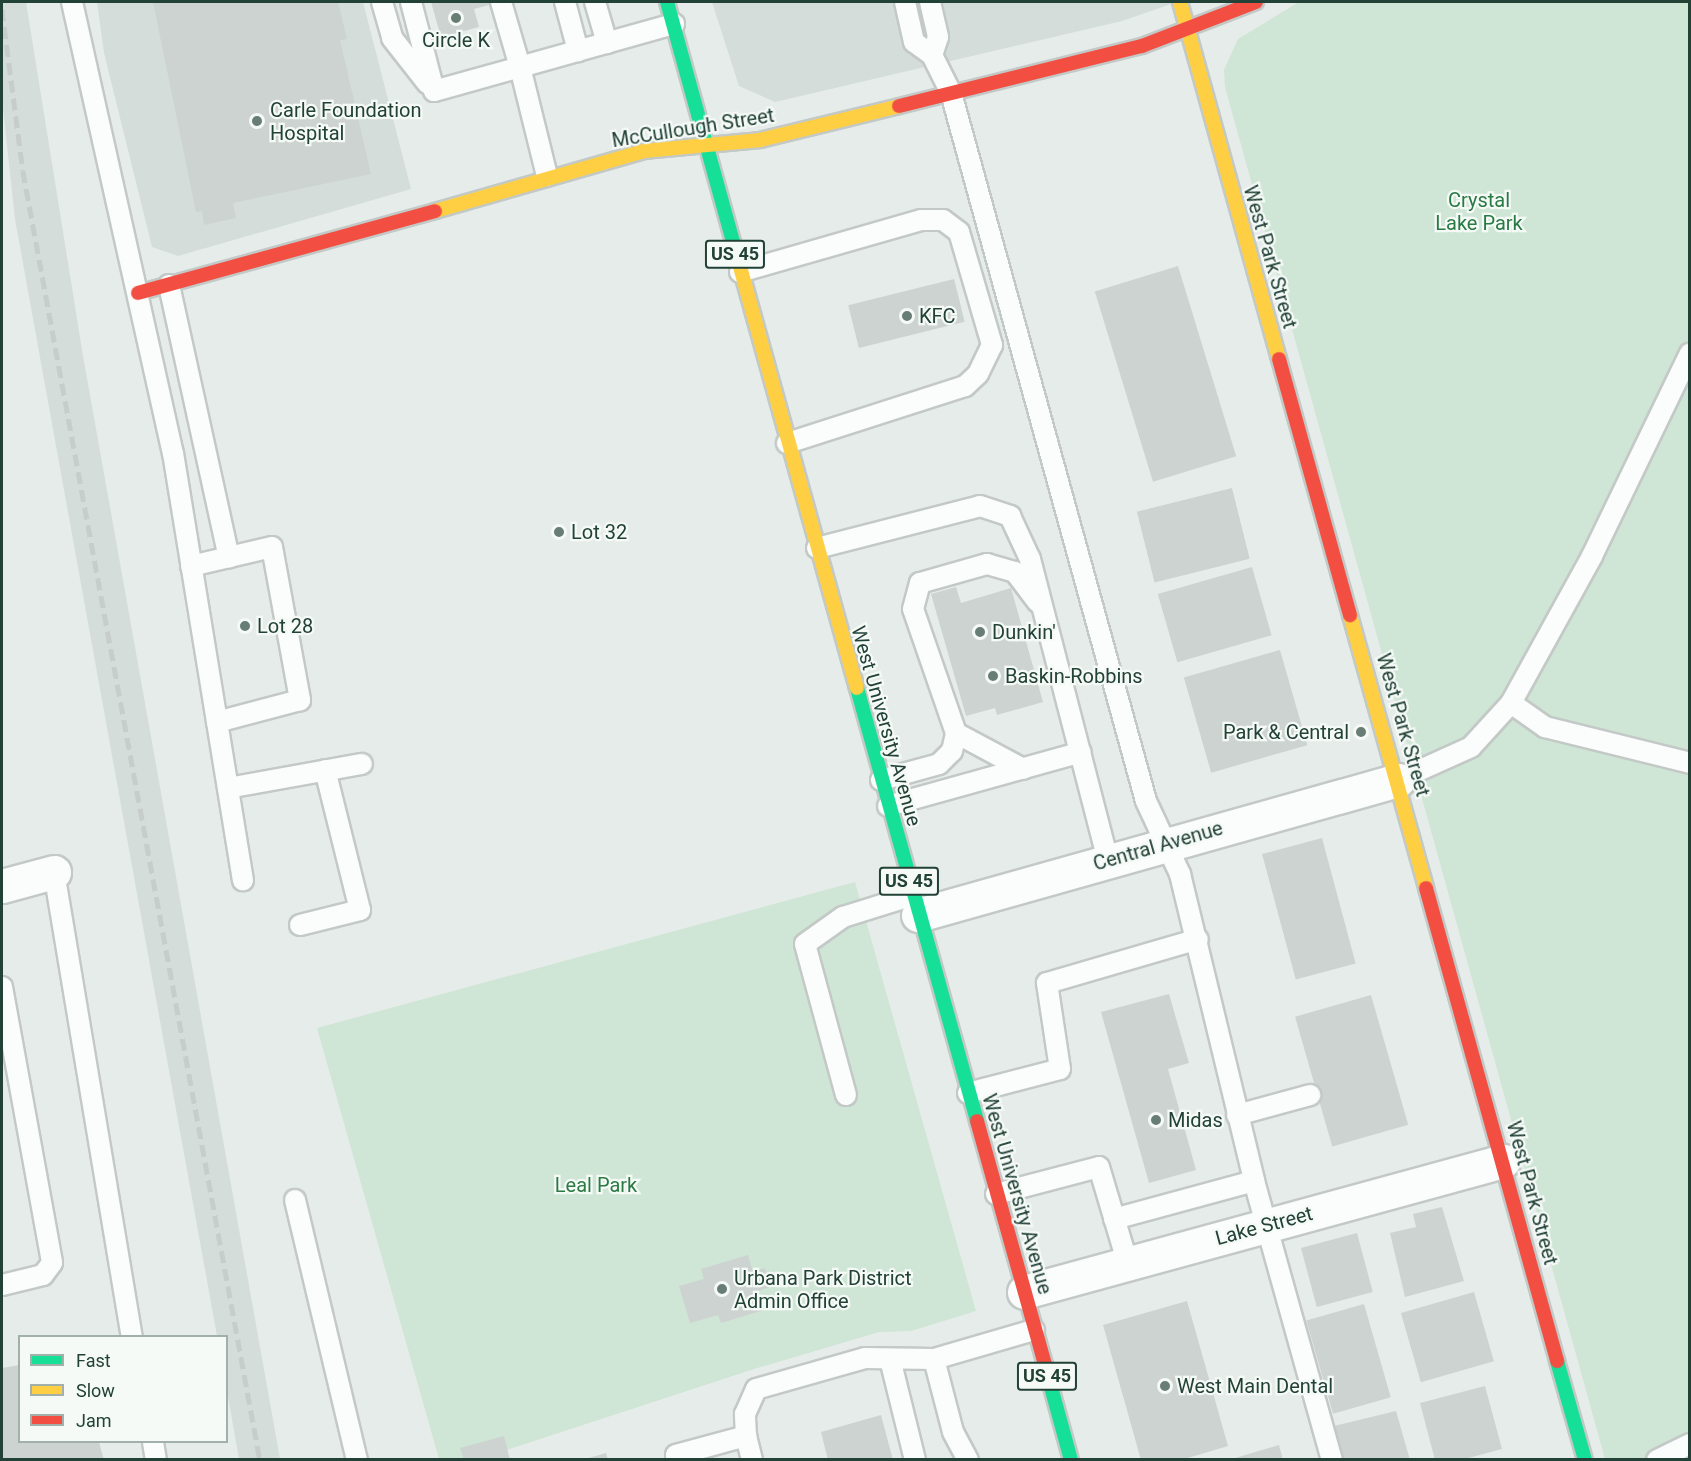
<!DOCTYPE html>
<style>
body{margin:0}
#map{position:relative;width:1691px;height:1461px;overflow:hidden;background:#e6ece9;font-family:Roboto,sans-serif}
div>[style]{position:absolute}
.built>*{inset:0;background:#d4ddd9}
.green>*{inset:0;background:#cfe5d5}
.building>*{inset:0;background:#cdd3d0;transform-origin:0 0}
.roads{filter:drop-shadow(2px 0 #c3c9c6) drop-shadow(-2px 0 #c3c9c6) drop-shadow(0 2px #c3c9c6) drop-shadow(0 -2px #c3c9c6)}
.lane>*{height:20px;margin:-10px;padding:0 10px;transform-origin:10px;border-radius:10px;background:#fbfcfc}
.street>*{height:33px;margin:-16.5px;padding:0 16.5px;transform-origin:16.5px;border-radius:16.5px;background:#fbfcfc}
.fast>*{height:14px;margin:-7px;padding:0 7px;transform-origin:7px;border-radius:7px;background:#16e098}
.slow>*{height:14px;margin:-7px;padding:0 7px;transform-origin:7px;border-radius:7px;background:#ffcf43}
.jam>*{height:14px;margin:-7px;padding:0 7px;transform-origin:7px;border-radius:7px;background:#f24e42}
.rail>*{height:4.5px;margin-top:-2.25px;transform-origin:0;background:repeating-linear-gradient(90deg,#c7cdca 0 12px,transparent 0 18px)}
.dots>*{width:16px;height:16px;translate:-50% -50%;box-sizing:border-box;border:3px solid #f5faf7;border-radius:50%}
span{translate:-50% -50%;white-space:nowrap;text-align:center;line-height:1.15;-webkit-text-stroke:4.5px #f5faf7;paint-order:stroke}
.shield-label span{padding:2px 4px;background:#f5faf7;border:2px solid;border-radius:4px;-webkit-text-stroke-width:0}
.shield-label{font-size:18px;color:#224137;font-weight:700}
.poi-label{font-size:20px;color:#224137}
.left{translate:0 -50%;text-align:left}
.right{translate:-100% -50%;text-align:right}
.street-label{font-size:20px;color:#224137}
.park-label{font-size:20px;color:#2a7a44}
.frame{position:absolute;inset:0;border:3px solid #224137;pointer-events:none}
.legend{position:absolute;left:18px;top:1335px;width:210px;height:108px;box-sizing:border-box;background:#f5faf7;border:2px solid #a1b0aa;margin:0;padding:8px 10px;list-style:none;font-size:18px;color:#224137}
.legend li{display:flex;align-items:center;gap:12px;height:30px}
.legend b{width:30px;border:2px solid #a1b0aa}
</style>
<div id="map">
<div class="built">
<i style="clip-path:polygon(2px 2px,26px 2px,83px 356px,280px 1459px,239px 1459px,227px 1391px,226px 1336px,217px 1336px,15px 219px,2px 99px)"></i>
<i style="clip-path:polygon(97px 2px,363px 2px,411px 189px,178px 256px,152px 247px,104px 53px)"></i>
<i style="clip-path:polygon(712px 2px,1177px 2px,1122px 21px,775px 102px,739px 86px)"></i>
</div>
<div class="green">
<i style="clip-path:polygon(1299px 2px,1689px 2px,1689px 1459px,1605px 1459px,1225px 87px,1224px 70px,1238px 39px)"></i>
<i style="clip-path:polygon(855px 882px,976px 1311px,911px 1331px,879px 1332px,754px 1369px,479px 1459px,439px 1459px,317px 1028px)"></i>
</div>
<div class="building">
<i style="clip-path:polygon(153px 2px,338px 2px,347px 39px,340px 40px,371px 174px,233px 203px,236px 218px,204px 225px,202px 211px,196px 212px)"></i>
<i style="clip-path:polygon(431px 2px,500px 2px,474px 9px,479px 27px,441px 37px)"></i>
<i style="left:1178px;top:266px;width:199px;height:87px;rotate:73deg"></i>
<i style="left:954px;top:279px;width:44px;height:109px;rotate:76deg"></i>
<i style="left:1232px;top:488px;width:73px;height:98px;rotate:76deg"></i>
<i style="left:1252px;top:567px;width:71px;height:98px;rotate:74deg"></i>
<i style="clip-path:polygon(956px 587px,961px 603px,1011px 588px,1043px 702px,997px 715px,995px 708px,966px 716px,931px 594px)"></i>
<i style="left:1280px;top:650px;width:99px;height:100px;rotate:74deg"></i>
<i style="left:1322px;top:838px;width:130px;height:62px;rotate:75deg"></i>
<i style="clip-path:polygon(1169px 994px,1189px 1063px,1168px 1069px,1196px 1170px,1149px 1183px,1101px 1012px)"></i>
<i style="left:1371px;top:995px;width:135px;height:79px;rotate:74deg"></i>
<i style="clip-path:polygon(1442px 1207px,1464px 1281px,1405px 1297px,1390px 1233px,1416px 1227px,1413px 1214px)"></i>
<i style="left:1357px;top:1233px;width:61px;height:58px;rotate:75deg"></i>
<i style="clip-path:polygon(748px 1255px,753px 1272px,765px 1268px,770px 1287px,758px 1291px,764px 1310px,721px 1323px,718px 1315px,690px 1323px,679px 1286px,704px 1279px,701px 1269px)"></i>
<i style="left:1474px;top:1292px;width:72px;height:76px;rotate:74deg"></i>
<i style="clip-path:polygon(1187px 1301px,1228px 1446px,1181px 1460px,1141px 1460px,1103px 1325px)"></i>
<i style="left:1364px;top:1304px;width:97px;height:60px;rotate:74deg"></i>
<i style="clip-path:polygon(20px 1365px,20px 1442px,99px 1442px,104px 1460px,2px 1460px,2px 1368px)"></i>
<i style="clip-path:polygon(1485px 1386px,1502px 1449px,1461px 1460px,1435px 1460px,1420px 1403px)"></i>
<i style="clip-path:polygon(1396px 1411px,1410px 1460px,1344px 1460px,1334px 1426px)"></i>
<i style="clip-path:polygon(881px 1415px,893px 1460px,828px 1460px,821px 1432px)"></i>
<i style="clip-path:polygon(504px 1436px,510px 1460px,464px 1460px,460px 1448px)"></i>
<i style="clip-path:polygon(1279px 1445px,1283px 1460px,1233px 1460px,1232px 1459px)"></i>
<i style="clip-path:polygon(606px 1453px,608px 1460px,585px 1460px,585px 1459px)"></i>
</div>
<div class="roads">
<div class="lane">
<i style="left:72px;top:2px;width:462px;rotate:77.4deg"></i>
<i style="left:173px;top:453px;width:433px;rotate:80.7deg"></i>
<i style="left:382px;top:2px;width:37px;rotate:74deg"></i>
<i style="left:392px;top:38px;width:58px;rotate:52deg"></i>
<i style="left:411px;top:2px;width:92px;rotate:75.5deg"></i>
<i style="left:434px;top:91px;width:89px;rotate:-15.6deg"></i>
<i style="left:520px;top:67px;width:112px;rotate:76.1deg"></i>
<i style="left:501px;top:2px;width:68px;rotate:73.7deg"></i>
<i style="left:520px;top:67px;width:160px;rotate:-15.6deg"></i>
<i style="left:565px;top:2px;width:51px;rotate:75.1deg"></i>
<i style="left:595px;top:2px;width:43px;rotate:73.7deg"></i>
<i style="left:905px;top:2px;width:41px;rotate:77.3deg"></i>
<i style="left:914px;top:42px;width:22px;rotate:36deg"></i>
<i style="left:932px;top:55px;width:42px;rotate:63.4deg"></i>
<i style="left:951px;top:93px;width:734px;rotate:74.6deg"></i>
<i style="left:1146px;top:801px;width:81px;rotate:65deg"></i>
<i style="left:1180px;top:874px;width:316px;rotate:76.4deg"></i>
<i style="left:1254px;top:1181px;width:290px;rotate:74.4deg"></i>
<i style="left:930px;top:2px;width:36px;rotate:77deg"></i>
<i style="left:938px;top:37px;width:19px;rotate:108deg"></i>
<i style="left:740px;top:272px;width:188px;rotate:-16deg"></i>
<i style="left:921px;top:220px;width:22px"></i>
<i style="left:943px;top:220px;width:20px;rotate:37deg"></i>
<i style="left:959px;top:232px;width:118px;rotate:73.7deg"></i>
<i style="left:992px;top:345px;width:32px;rotate:116deg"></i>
<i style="left:978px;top:374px;width:18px;rotate:137deg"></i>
<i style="left:965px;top:386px;width:187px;rotate:162.2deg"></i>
<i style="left:169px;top:285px;width:279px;rotate:77.6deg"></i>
<i style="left:817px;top:548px;width:168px;rotate:-14.4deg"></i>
<i style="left:980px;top:506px;width:32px;rotate:18deg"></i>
<i style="left:1010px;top:516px;width:47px;rotate:65.1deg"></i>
<i style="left:1030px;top:559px;width:311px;rotate:75.5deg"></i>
<i style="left:191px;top:566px;width:83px;rotate:-13.2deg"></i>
<i style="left:272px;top:547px;width:156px;rotate:79.6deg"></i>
<i style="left:300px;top:700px;width:86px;rotate:165.2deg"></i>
<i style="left:1511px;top:703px;width:42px;rotate:35.2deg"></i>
<i style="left:1545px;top:727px;width:149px;rotate:13.9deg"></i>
<i style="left:956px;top:733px;width:76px;rotate:28.2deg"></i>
<i style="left:881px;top:780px;width:60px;rotate:-15.4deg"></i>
<i style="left:939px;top:764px;width:18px;rotate:-45deg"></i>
<i style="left:952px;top:751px;width:18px;rotate:-77deg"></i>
<i style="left:956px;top:733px;width:131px;rotate:-109.1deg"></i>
<i style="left:913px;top:609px;width:27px;rotate:-75deg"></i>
<i style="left:920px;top:583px;width:70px;rotate:-15.8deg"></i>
<i style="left:987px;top:564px;width:29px;rotate:16deg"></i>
<i style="left:1015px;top:572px;width:38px;rotate:53deg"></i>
<i style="left:1398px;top:780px;width:80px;rotate:-24.3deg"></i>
<i style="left:1471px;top:747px;width:59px;rotate:-47.7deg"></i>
<i style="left:1511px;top:703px;width:168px;rotate:-61.1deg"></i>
<i style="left:1592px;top:556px;width:225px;rotate:-64.2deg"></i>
<i style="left:228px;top:788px;width:136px;rotate:-10.2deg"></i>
<i style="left:888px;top:806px;width:200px;rotate:-15.6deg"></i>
<i style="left:54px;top:872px;width:471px;rotate:80.5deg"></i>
<i style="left:300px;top:925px;width:62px;rotate:-14deg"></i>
<i style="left:360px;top:910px;width:144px;rotate:-104deg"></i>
<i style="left:2px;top:987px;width:280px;rotate:79.7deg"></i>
<i style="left:52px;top:1263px;width:15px;rotate:127deg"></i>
<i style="left:43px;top:1275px;width:42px;rotate:166.3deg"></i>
<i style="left:968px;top:1093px;width:95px;rotate:-14.6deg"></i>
<i style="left:1060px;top:1069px;width:87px;rotate:-98.6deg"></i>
<i style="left:1047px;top:983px;width:157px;rotate:-16.2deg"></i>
<i style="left:846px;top:1095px;width:156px;rotate:-105.2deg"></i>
<i style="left:805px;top:944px;width:47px;rotate:-35.4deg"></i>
<i style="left:843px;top:917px;width:73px;rotate:-17.4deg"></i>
<i style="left:1237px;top:1115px;width:76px;rotate:-15.3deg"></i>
<i style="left:996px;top:1194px;width:106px;rotate:-14.7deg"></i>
<i style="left:1099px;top:1167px;width:101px;rotate:73.4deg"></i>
<i style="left:295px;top:1200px;width:267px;rotate:76.6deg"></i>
<i style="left:1114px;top:1219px;width:145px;rotate:-15.2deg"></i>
<i style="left:890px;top:1359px;width:104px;rotate:76.1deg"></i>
<i style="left:934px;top:1359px;width:75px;rotate:75.4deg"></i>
<i style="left:953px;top:1432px;width:32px;rotate:62deg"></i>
<i style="left:746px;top:1436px;width:25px;rotate:76deg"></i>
<i style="left:153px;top:1442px;width:18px;rotate:81deg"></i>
<i style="left:677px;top:1460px;width:5px;rotate:-101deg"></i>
<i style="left:676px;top:1455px;width:73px;rotate:-15.2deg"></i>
<i style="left:746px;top:1436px;width:22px;rotate:-93deg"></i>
<i style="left:745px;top:1414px;width:27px;rotate:-66deg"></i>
<i style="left:756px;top:1389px;width:113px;rotate:-15.9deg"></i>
<i style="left:865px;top:1358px;width:69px;rotate:0.8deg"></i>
<i style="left:934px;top:1359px;width:104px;rotate:-16.2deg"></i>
<i style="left:1657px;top:1460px;width:37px;rotate:-26deg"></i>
</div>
<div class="street">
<i style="left:2px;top:886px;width:54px;rotate:-15.1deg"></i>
<i style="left:918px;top:915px;width:499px;rotate:-15.7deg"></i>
<i style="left:1024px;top:1292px;width:497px;rotate:-15.3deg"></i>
</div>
<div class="fast">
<i style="left:667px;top:2px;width:271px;rotate:74.6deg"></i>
<i style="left:857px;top:688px;width:449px;rotate:74.5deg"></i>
<i style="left:1557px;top:1361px;width:103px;rotate:74.2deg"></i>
<i style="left:1045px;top:1365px;width:98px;rotate:74.7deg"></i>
</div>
<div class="slow">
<i style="left:1180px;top:2px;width:370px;rotate:74.5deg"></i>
<i style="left:435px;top:211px;width:217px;rotate:-16deg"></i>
<i style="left:644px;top:151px;width:117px;rotate:-5.4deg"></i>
<i style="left:760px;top:140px;width:143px;rotate:-13.7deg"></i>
<i style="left:739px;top:263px;width:441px;rotate:74.5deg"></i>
<i style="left:1350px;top:615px;width:283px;rotate:74.4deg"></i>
</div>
<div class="jam">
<i style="left:899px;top:106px;width:250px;rotate:-13.9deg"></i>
<i style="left:1142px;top:46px;width:122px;rotate:-21.1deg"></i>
<i style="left:138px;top:293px;width:308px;rotate:-15.4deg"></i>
<i style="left:1279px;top:359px;width:266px;rotate:74.5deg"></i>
<i style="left:1426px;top:888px;width:491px;rotate:74.5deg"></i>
<i style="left:977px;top:1121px;width:253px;rotate:74.4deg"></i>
</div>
</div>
<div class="rail">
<i style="left:2px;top:9px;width:163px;rotate:82.6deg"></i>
<i style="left:23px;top:171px;width:1311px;rotate:79.58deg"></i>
</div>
<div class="dots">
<i style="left:456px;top:18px;background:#677d75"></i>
<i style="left:257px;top:121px;background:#677d75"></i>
<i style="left:907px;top:316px;background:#677d75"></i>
<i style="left:559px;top:532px;background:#677d75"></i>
<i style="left:245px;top:626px;background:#677d75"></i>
<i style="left:980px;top:632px;background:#677d75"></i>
<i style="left:993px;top:676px;background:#677d75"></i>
<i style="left:1361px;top:732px;background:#677d75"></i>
<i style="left:1156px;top:1120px;background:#677d75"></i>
<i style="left:722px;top:1289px;background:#677d75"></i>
<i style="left:1165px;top:1386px;background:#677d75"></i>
</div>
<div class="shield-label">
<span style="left:735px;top:254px">US 45</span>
<span style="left:909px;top:881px">US 45</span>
<span style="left:1047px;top:1376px">US 45</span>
</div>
<div class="poi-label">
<span style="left:456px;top:40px">Circle K</span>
<span class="left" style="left:270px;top:122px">Carle Foundation<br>Hospital</span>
<span class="left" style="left:919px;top:316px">KFC</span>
<span class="left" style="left:571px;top:532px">Lot 32</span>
<span class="left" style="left:257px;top:626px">Lot 28</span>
<span class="left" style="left:992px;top:632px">Dunkin'</span>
<span class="left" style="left:1005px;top:676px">Baskin-Robbins</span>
<span class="right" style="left:1349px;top:732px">Park &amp; Central</span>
<span class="left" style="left:1168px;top:1120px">Midas</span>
<span class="left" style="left:734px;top:1290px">Urbana Park District<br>Admin Office</span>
<span class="left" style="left:1177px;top:1386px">West Main Dental</span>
</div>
<div class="street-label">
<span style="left:693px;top:128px;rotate:-9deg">McCullough Street</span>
<span style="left:1270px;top:257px;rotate:74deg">West Park Street</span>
<span style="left:1403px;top:725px;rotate:74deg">West Park Street</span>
<span style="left:886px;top:726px;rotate:74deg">West University Avenue</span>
<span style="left:1158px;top:846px;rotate:-16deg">Central Avenue</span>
<span style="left:1532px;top:1193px;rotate:75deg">West Park Street</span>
<span style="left:1017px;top:1194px;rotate:74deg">West University Avenue</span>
<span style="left:1264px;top:1226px;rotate:-15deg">Lake Street</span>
</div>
<div class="park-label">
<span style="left:1479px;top:212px">Crystal<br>Lake Park</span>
<span style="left:596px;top:1185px">Leal Park</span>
</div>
<div class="frame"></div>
<ul class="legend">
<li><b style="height:8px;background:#16e098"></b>Fast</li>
<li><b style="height:8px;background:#ffcf43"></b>Slow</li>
<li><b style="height:8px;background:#f24e42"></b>Jam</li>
</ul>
</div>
